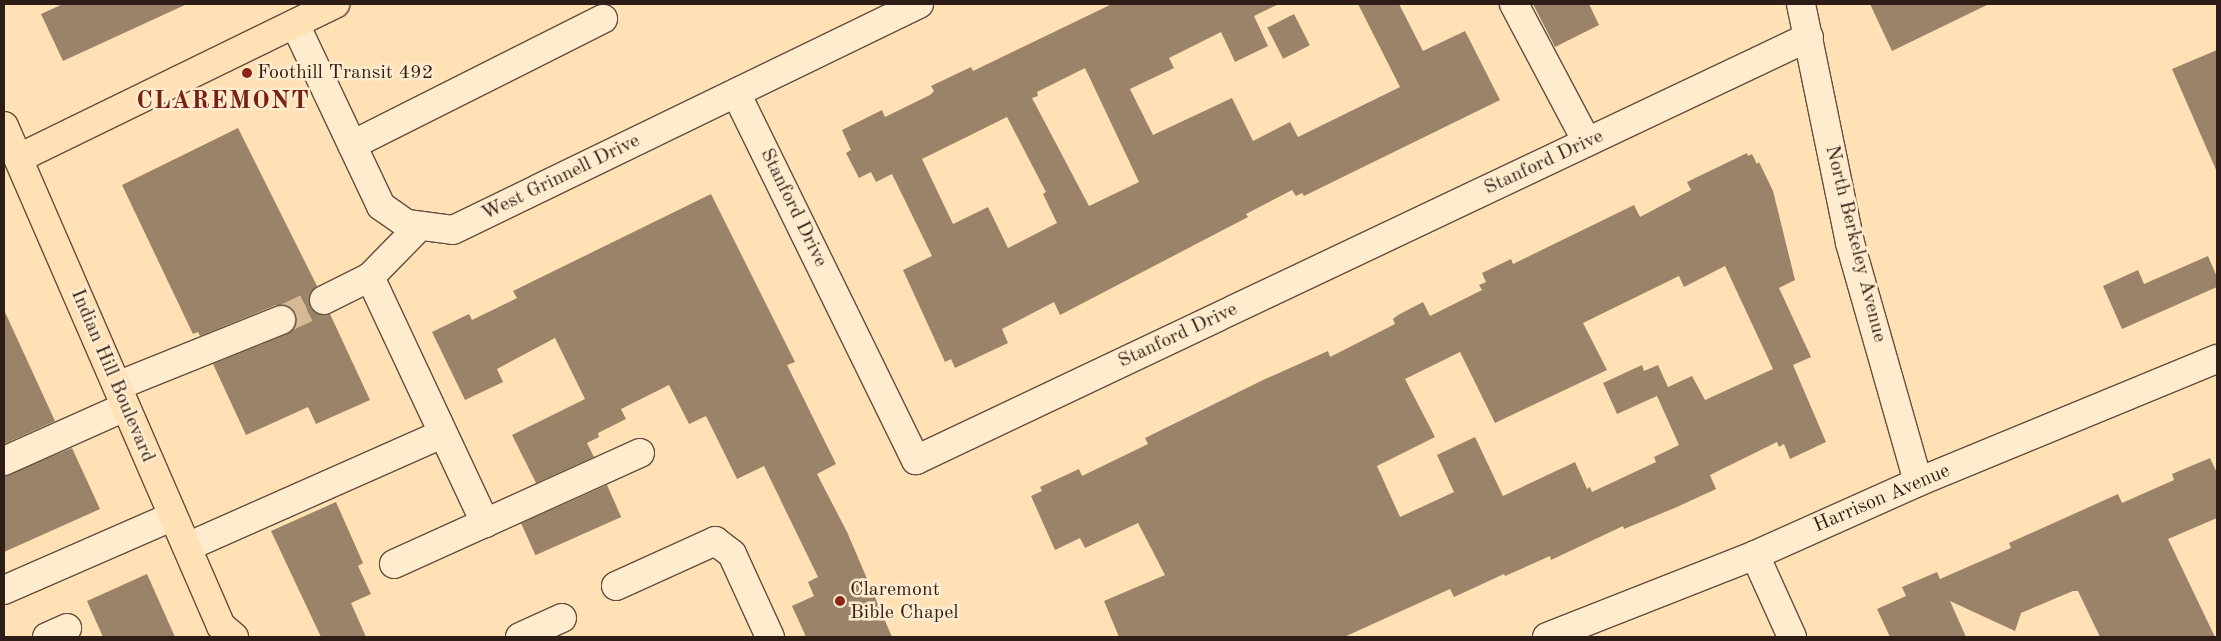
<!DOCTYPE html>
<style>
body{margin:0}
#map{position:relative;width:2221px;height:641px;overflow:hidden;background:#ffe1b5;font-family:"Old Standard TT",serif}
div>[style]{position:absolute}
.building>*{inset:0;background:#9b8369;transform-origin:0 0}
.minor-tunnel>*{height:28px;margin-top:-14px;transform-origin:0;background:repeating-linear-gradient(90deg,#d5ba95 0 28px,transparent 0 42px)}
.roads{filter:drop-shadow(1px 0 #624e3e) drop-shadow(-1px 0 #624e3e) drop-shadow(0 1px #624e3e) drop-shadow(0 -1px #624e3e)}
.minor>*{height:28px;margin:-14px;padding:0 14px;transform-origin:14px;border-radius:14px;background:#ffeccf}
.major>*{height:28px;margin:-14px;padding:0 14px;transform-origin:14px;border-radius:14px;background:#ffe1b5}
.dots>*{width:14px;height:14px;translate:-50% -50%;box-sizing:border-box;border:2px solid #ffeccf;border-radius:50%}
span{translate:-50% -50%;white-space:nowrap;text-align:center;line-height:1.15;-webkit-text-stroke:5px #ffeccf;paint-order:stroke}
.poi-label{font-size:20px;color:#2e1d16}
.left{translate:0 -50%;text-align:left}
.street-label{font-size:20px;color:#2e1d16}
.district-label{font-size:25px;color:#7a1f14;font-weight:700;letter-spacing:1px}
.frame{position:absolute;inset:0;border:5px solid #2e1d16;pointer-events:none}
</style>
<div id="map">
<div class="building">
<i style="clip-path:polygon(63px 4px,187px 4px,63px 61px,41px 14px)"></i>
<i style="clip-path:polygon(evenodd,1112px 4px,1279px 4px,1254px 16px,1268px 46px,1235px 62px,1221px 32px,1169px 58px,1174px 68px,1130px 89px,1153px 135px,1232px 98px,1253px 141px,1290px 122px,1298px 137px,1400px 87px,1358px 4px,1399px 4px,1423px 51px,1465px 31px,1500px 100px,1304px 196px,1302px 193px,1296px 196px,1292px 190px,1246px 214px,1248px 217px,1060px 315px,1054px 302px,1002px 329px,1008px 343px,955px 368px,951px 359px,945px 362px,903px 270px,932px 256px,892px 174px,876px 182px,871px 172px,859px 178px,846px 153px,851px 150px,842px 130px,882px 110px,885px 117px,930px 95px,934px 91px,931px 86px,971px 67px,973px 71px,1112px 4px,1085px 68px,1139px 182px,1089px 206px,1032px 98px,1038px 96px,1037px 92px,1085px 68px,1112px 4px,1007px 117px,1046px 192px,1043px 194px,1057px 223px,1008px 248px,988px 207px,953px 224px,922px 159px,1007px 117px)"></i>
<i style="clip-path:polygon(1533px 4px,1589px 4px,1599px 25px,1555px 47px)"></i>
<i style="clip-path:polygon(1870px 4px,1989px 4px,1892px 51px)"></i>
<i style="left:1294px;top:14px;width:35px;height:30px;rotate:63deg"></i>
<i style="clip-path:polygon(2217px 50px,2217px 172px,2172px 69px)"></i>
<i style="clip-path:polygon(238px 128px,317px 286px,311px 292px,310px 307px,316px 313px,330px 314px,370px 400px,316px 424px,308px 407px,246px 435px,213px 364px,287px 334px,296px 323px,295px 314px,290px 307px,276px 305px,200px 336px,198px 332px,193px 334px,122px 185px)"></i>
<i style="clip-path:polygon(evenodd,1747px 153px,1748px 156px,1752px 154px,1757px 164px,1759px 162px,1773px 191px,1795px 280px,1779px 288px,1811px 357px,1793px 365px,1826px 442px,1790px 459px,1784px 444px,1779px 447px,1777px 442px,1710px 475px,1716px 489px,1677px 507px,1624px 529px,1623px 526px,1551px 560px,1550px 556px,1505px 576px,1504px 574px,1454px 597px,1450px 589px,1344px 637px,1119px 637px,1104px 601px,1165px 575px,1138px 523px,1085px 548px,1080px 538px,1055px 550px,1031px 496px,1042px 491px,1040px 487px,1079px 469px,1082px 476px,1148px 444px,1145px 438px,1263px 380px,1328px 351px,1330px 357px,1395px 324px,1393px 319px,1398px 315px,1423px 302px,1430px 316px,1482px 290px,1479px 285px,1486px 282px,1482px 273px,1511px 259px,1513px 264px,1634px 205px,1640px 217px,1691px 190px,1687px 182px,1747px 153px,1725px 266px,1773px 369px,1705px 400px,1692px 376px,1668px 387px,1658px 365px,1644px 371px,1642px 365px,1603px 383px,1617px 414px,1657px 396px,1679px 445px,1654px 457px,1656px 462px,1592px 492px,1590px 487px,1587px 489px,1575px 462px,1503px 496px,1475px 437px,1437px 455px,1454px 492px,1400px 517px,1377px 466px,1435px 437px,1405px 379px,1460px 352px,1495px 423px,1607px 370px,1583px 323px,1679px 276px,1684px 287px,1725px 266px)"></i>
<i style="clip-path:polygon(711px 194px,795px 362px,787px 365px,836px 464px,817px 474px,847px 532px,892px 637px,806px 637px,792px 606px,814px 596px,808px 582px,818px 577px,764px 466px,737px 479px,706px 416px,689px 424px,669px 385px,621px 409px,626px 419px,598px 433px,599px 437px,587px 443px,594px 457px,536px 483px,512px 435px,585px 399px,555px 338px,497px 369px,503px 382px,465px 400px,432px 332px,469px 314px,472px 320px,517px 298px,513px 291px)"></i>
<i style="clip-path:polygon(2208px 256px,2217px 277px,2217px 287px,2122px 329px,2103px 286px,2138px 270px,2144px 284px)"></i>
<i style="clip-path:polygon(4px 310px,55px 421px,4px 444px)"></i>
<i style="clip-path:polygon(72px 448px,100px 509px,4px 552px,4px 476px)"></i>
<i style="clip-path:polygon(2210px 458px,2217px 473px,2217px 518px,2168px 539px,2215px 637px,2100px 637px,2078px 591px,2073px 591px,2021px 613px,2015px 631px,1950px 601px,1966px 637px,1890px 637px,1877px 609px,1906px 596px,1902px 587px,1937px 572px,1940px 579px,2011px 548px,2009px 543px,2118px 494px,2122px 503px,2174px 480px,2172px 474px)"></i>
<i style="left:607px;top:485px;width:35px;height:94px;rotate:66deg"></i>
<i style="clip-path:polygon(336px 502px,363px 563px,358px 566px,371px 594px,351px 603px,366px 637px,321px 637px,271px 531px)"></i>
<i style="clip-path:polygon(147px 574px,175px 637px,103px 637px,87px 601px)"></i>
</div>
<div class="minor-tunnel">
<i style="left:281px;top:320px;width:47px;rotate:-24.9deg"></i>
</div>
<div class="roads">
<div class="minor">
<i style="left:1514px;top:4px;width:156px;rotate:62.1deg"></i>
<i style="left:1801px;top:4px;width:244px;rotate:78.4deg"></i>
<i style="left:1850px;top:243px;width:248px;rotate:74.1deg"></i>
<i style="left:295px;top:24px;width:201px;rotate:64.7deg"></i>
<i style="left:381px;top:206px;width:32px;rotate:35deg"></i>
<i style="left:407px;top:224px;width:46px;rotate:7.4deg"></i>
<i style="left:453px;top:230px;width:518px;rotate:-25.87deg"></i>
<i style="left:736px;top:93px;width:409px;rotate:63.9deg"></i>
<i style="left:916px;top:460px;width:988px;rotate:-25.35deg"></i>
<i style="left:352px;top:145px;width:281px;rotate:-26.7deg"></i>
<i style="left:370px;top:277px;width:272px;rotate:64.9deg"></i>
<i style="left:485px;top:523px;width:170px;rotate:-24.3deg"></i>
<i style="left:324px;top:300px;width:51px;rotate:-26.6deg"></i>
<i style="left:370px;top:277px;width:71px;rotate:-45.6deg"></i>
<i style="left:117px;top:386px;width:177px;rotate:-21.9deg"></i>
<i style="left:4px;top:461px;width:133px;rotate:-24.1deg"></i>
<i style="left:187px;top:547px;width:279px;rotate:-23.9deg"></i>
<i style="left:1755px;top:555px;width:90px;rotate:65.7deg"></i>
<i style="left:394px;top:564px;width:100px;rotate:-24.3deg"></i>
<i style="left:616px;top:586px;width:109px;rotate:-24.4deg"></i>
<i style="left:715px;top:541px;width:21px;rotate:37deg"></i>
<i style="left:732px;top:554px;width:91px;rotate:65.4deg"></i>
<i style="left:4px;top:590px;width:184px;rotate:-23.6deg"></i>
<i style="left:47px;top:637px;width:22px;rotate:-24deg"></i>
<i style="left:520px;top:637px;width:46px;rotate:-24.3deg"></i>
<i style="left:1547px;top:637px;width:224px;rotate:-21.5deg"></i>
<i style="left:1755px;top:555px;width:179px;rotate:-24.1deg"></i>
<i style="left:1918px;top:482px;width:323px;rotate:-22.4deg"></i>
</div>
<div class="major">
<i style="left:4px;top:126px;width:545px;rotate:66.54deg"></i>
<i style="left:221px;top:626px;width:17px;rotate:40deg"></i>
<i style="left:19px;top:158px;width:352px;rotate:-26deg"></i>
</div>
</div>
<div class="dots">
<i style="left:247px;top:73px;background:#8f2418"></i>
<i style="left:840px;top:601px;background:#8f2418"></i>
</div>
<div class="poi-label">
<span class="left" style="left:257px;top:73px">Foothill Transit 492</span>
<span class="left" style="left:850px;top:602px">Claremont<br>Bible Chapel</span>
</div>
<div class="street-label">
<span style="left:1544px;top:163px;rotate:-25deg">Stanford Drive</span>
<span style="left:561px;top:178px;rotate:-26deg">West Grinnell Drive</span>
<span style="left:793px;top:208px;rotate:64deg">Stanford Drive</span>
<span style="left:1855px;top:244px;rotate:76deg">North Berkeley Avenue</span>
<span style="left:1178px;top:336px;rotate:-25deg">Stanford Drive</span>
<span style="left:112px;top:376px;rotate:67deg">Indian Hill Boulevard</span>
<span style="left:1882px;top:499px;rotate:-23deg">Harrison Avenue</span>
</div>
<div class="district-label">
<span style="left:223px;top:102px">CLAREMONT</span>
</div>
<div class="frame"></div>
</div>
